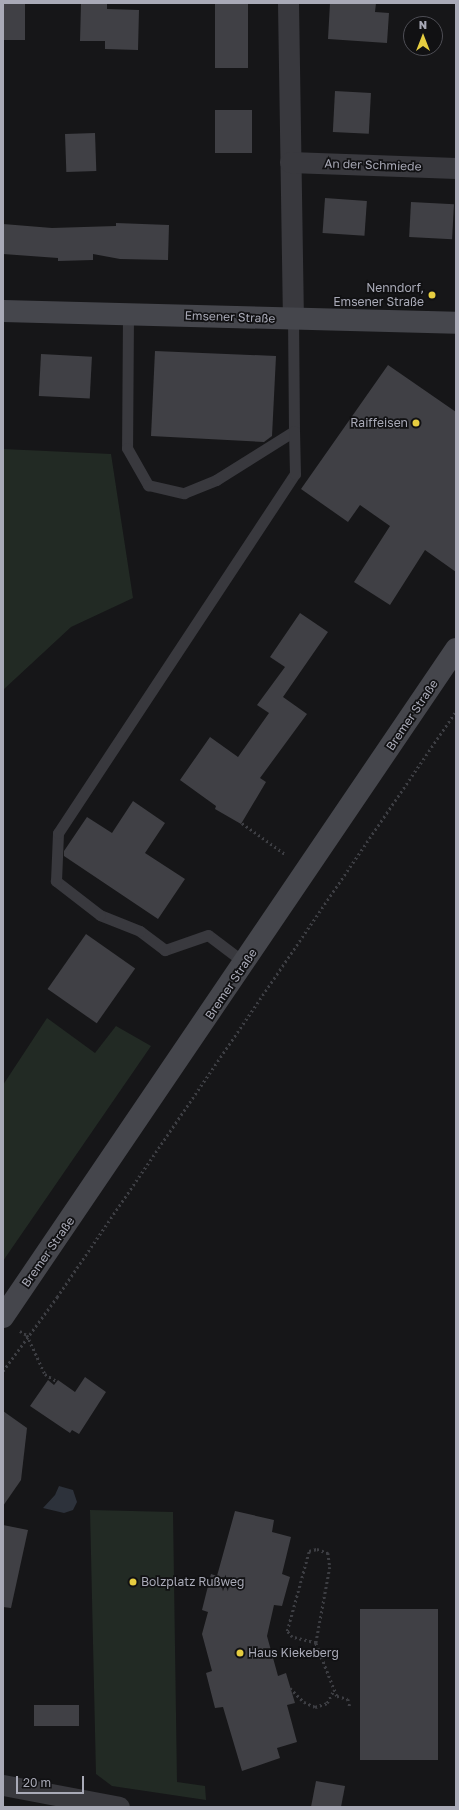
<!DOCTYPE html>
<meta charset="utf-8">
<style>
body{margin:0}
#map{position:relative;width:459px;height:1810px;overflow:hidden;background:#161618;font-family:"Golos Text",sans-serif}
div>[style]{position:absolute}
.green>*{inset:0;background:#222a24}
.water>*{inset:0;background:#2d323b}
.building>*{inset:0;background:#404045;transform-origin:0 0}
.path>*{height:2.5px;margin-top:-1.25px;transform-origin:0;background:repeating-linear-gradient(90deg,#3d3e43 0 2px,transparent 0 5px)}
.lane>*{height:11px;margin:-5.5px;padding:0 5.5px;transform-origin:5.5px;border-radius:5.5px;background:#39393e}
.street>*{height:21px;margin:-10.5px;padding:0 10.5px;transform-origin:10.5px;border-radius:10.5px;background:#39393e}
.secondary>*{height:22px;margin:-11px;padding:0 11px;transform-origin:11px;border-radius:11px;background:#45464c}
.dots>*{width:11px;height:11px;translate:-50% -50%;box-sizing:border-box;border:2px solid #111113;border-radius:50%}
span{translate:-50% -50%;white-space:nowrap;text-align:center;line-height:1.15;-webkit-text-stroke:3.5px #111113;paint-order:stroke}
.street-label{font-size:12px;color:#a9aab7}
.poi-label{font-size:12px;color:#a9aab7}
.right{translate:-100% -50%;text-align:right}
.left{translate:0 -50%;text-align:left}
.frame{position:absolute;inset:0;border:4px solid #a9aab7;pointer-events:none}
.north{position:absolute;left:403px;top:16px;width:40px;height:40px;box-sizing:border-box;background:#111113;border:1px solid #4e4e55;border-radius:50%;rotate:0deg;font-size:11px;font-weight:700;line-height:16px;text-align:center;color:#a9aab7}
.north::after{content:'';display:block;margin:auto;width:14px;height:18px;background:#e6cd40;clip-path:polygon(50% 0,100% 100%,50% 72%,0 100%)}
.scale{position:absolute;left:16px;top:1776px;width:68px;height:18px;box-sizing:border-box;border:2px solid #a9aab7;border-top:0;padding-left:5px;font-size:12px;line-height:14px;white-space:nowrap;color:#a9aab7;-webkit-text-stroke:3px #111113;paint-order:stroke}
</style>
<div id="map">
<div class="green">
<i style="clip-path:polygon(3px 449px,111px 454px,133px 598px,71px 627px,3px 690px)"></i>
<i style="clip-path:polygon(47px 1018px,95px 1053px,116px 1026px,151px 1046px,3px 1261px,3px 1085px)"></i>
<i style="clip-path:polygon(90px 1510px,173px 1512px,177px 1782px,205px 1786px,206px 1800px,112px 1786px,96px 1774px)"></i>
</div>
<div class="water">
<i style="clip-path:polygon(59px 1486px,73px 1490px,77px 1502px,73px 1510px,64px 1513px,43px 1508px,55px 1495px)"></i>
</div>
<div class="building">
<i style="left:3px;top:3px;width:22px;height:37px"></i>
<i style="left:215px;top:3px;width:33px;height:65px"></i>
<i style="clip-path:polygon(330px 3px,376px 3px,375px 12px,389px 13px,387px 43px,328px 39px)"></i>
<i style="clip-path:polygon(81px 4px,107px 4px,107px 9px,139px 10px,138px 50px,105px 49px,105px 41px,80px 41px)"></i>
<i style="left:335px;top:91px;width:36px;height:41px;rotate:3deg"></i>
<i style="left:215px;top:110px;width:37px;height:43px"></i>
<i style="left:95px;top:133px;width:38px;height:30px;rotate:88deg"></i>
<i style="left:325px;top:198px;width:42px;height:35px;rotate:4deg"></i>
<i style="left:411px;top:202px;width:43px;height:35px;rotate:3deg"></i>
<i style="clip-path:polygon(116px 223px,169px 225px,168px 260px,120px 259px,93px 254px,93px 260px,58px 261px,58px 258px,3px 254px,3px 224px,52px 228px,116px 226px)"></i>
<i style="clip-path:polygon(155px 351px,276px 356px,272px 436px,264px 442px,151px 436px)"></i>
<i style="left:41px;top:354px;width:51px;height:42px;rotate:3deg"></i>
<i style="clip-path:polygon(388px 365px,456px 412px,456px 572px,425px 550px,390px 605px,354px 582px,390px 526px,360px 505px,348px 522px,301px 489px)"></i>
<i style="clip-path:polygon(300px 613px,328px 632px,283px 697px,307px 714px,260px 778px,266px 782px,241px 824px,215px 809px,216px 806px,180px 780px,210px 737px,238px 757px,269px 713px,257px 705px,285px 667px,270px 657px)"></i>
<i style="clip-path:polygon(133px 801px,165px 823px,145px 853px,185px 879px,158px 919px,64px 856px,64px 851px,87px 817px,112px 833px)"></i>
<i style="left:86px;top:934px;width:60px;height:67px;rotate:35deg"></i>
<i style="clip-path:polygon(85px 1377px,106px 1392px,79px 1434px,72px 1430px,70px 1433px,30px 1406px,48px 1380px,54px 1385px,58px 1380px,75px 1392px)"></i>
<i style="clip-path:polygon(3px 1411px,27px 1428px,21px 1480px,3px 1506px)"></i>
<i style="clip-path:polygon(235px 1511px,274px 1520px,272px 1532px,291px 1537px,282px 1574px,290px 1577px,282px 1606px,274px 1605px,267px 1636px,278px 1676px,286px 1673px,295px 1703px,287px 1705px,297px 1742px,277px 1748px,280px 1758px,242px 1771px,223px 1707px,215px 1708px,206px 1673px,212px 1671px,202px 1634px,208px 1612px,202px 1610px,211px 1574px,217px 1576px)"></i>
<i style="clip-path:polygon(3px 1525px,28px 1530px,11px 1608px,3px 1607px)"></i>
<i style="left:360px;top:1609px;width:78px;height:151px"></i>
<i style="left:34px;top:1705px;width:45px;height:21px"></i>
<i style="clip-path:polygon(316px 1781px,345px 1786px,341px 1807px,311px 1807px)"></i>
</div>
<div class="path">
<i style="left:242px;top:823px;width:53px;rotate:35.8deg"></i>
<i style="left:20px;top:1331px;width:8px;rotate:30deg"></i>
<i style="left:27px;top:1335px;width:43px;rotate:65.2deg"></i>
<i style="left:45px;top:1374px;width:13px;rotate:32deg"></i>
<i style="left:3px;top:1371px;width:92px;rotate:-53.9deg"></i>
<i style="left:57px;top:1297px;width:709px;rotate:-55.75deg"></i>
<i style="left:316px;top:1643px;width:25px;rotate:-166deg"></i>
<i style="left:292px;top:1637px;width:8px;rotate:-130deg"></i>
<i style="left:287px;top:1631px;width:83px;rotate:-74.6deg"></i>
<i style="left:309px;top:1551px;width:8px;rotate:-14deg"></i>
<i style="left:317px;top:1549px;width:12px;rotate:20deg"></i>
<i style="left:328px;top:1553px;width:14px;rotate:82deg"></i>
<i style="left:330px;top:1567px;width:77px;rotate:100.4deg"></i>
<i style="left:316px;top:1643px;width:57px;rotate:68.4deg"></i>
<i style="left:337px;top:1696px;width:11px;rotate:15deg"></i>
<i style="left:348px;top:1699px;width:8px;rotate:76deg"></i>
<i style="left:290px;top:1688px;width:20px;rotate:45deg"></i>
<i style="left:304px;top:1702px;width:12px;rotate:24deg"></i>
<i style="left:315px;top:1707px;width:13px;rotate:-18deg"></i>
<i style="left:327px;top:1703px;width:15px;rotate:-62deg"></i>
</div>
<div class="lane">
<i style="left:128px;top:314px;width:134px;rotate:90.4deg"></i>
<i style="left:127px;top:448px;width:43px;rotate:60.4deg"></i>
<i style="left:148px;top:485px;width:37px;rotate:13deg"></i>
<i style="left:184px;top:493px;width:35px;rotate:-22deg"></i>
<i style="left:216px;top:480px;width:92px;rotate:-32.1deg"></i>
<i style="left:294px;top:431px;width:113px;rotate:-90.5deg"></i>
<i style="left:245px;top:963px;width:46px;rotate:-142.9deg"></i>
<i style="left:208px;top:935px;width:46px;rotate:160.8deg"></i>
<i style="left:165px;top:950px;width:31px;rotate:-143deg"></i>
<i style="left:140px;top:931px;width:43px;rotate:-158.2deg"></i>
<i style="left:100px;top:915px;width:56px;rotate:-142.3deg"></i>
<i style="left:56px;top:881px;width:48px;rotate:-87.6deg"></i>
<i style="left:58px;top:833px;width:430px;rotate:-56.6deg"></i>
<i style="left:295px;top:474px;width:43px;rotate:-91.3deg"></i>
</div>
<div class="street">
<i style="left:288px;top:3px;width:315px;rotate:89.1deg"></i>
<i style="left:290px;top:162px;width:166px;rotate:2.1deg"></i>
<i style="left:3px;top:1785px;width:118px;rotate:10.7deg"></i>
</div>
<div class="secondary">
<i style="left:3px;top:311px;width:453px;rotate:1.5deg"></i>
<i style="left:3px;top:1317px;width:807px;rotate:-55.86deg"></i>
</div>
<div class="dots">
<i style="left:432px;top:295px;background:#e6cd40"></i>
<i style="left:416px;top:423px;background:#e6cd40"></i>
<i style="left:133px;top:1582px;background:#e6cd40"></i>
<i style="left:240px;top:1653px;background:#e6cd40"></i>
</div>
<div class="street-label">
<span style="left:373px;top:165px;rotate:2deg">An der Schmiede</span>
<span style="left:230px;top:317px;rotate:2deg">Emsener Straße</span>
<span style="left:412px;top:715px;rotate:-56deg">Bremer Straße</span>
<span style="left:231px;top:984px;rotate:-56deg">Bremer Straße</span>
<span style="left:48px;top:1252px;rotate:-55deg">Bremer Straße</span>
</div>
<div class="poi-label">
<span class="right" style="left:424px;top:295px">Nenndorf,<br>Emsener Straße</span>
<span class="right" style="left:408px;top:423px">Raiffeisen</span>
<span class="left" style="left:141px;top:1582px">Bolzplatz Rußweg</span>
<span class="left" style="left:248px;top:1653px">Haus Kiekeberg</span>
</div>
<div class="frame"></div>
<div class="north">N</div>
<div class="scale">20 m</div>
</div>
